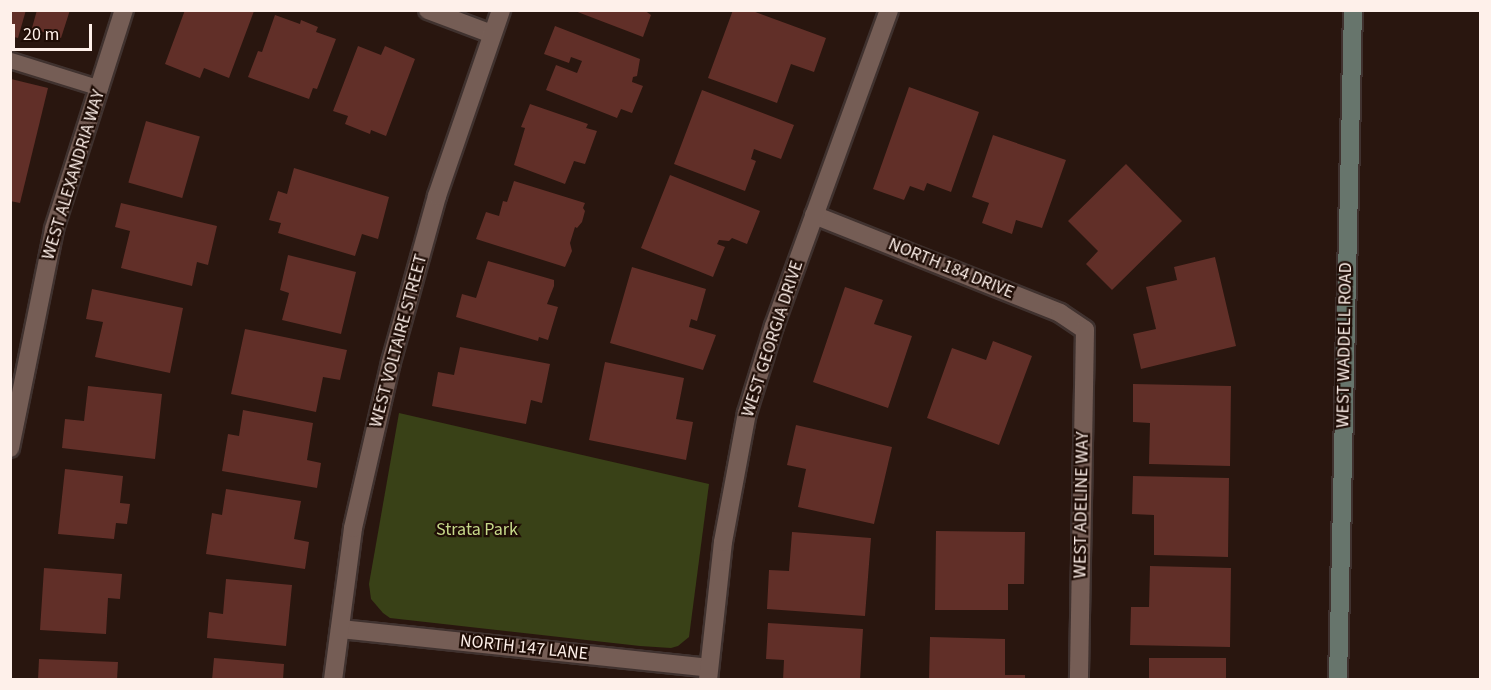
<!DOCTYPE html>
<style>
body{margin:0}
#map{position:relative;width:1491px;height:690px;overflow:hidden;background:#29160f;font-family:"Source Sans 3",sans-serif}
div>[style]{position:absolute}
.green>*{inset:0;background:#394117}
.building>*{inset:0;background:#612f28;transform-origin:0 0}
.roads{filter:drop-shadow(2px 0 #40322f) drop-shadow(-2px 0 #40322f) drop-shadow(0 2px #40322f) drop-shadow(0 -2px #40322f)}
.service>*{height:15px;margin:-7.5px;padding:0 7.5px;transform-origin:7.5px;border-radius:7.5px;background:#755d55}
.minor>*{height:18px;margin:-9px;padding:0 9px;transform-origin:9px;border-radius:9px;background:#755d55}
.secondary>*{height:18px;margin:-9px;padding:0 9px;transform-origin:9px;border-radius:9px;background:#67756c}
span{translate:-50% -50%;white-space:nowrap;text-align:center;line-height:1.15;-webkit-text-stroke:4.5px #1f0d06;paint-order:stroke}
.street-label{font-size:18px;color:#fef0ea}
.park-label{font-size:18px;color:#c7d98a}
.frame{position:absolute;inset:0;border:12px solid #fef0ea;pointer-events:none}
.scale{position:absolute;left:12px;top:24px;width:80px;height:27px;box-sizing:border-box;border:3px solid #fef0ea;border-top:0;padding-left:8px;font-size:18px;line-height:21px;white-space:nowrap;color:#fef0ea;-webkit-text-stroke:4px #1f0d06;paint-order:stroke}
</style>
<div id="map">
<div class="green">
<i style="clip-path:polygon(399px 413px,709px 484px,689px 637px,678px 646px,671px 648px,640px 646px,390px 618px,383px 613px,371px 599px,369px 584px)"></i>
</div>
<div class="building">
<i style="clip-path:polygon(10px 10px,26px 10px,18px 38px,10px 36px)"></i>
<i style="clip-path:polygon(37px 10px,70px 10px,61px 38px,32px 28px)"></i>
<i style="clip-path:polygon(185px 10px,254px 11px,229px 78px,204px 68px,200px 78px,165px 64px)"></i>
<i style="clip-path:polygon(644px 10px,651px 15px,643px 37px,575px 11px)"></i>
<i style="clip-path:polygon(733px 10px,750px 10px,826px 38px,814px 72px,791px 64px,777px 103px,708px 78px)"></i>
<i style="clip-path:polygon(275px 15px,300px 24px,301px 20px,318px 27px,316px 32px,336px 39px,317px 89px,313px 88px,309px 99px,248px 77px,258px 51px,262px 52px)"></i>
<i style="clip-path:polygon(555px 26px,640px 59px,637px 76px,633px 77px,632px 82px,643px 86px,632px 113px,621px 109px,617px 118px,546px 90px,556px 65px,577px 73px,582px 61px,571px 57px,569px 63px,544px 54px)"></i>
<i style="clip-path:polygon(358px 46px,381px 55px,385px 46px,415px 59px,386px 136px,371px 130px,370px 134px,345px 124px,348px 116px,333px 111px)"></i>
<i style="clip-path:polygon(11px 79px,48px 88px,20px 203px,10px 201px)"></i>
<i style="clip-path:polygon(909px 87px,979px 112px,951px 192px,927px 183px,924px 191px,910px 186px,904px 200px,873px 189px)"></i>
<i style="clip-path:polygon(702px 90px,794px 125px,781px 159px,754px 149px,751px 159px,756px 161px,745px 191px,674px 164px)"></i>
<i style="clip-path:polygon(530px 104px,588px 124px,586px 128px,597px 131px,585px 164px,574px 161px,565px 184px,514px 165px,525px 128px,521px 127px)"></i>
<i style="left:146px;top:121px;width:56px;height:64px;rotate:16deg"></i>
<i style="clip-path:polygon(993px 135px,1066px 160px,1042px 228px,1016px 220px,1012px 234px,982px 223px,989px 203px,972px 197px)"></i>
<i style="clip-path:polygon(1126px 164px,1182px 221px,1112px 290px,1086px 264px,1098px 251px,1068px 221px)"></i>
<i style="clip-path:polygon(294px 168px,389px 197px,378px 239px,362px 234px,355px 256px,278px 233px,281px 223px,269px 220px,278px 191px,287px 194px)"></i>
<i style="clip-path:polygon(670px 175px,760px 211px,747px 244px,732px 238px,729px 241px,719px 240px,717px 244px,725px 247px,713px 277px,641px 248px)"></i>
<i style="clip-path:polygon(514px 181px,585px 203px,583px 208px,585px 211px,582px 222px,577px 228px,575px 227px,570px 243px,572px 251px,565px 267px,476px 239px,486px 212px,499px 216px,503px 201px,507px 202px)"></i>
<i style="clip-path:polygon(121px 203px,217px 226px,208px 265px,197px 262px,192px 286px,121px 268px,130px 231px,115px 227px)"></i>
<i style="clip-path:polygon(288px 255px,356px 272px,341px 334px,282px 320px,289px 293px,280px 290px)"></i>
<i style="clip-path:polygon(1215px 257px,1236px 346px,1141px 369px,1133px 334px,1156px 329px,1146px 287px,1177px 280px,1174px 267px)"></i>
<i style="clip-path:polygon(488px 261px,554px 280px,554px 286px,547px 304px,558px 307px,548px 340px,539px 337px,538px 341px,456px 317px,462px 294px,476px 298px)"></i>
<i style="clip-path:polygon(632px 267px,706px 289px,697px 321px,691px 319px,689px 327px,716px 335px,703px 370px,610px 343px)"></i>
<i style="clip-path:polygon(845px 287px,883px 300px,874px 324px,912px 336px,888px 408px,813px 382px)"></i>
<i style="clip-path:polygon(92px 289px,183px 308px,170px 373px,95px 357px,103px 322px,86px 319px)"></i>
<i style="clip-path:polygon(245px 329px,347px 350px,340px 380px,323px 377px,316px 412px,231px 394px)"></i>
<i style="clip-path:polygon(993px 341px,1032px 356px,999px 445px,927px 418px,952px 348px,986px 360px)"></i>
<i style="clip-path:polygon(460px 347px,550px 364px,542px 403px,531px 400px,526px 424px,432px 406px,438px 372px,454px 375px)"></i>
<i style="clip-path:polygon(605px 362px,684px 378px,676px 419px,693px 422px,686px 460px,589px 440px)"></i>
<i style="clip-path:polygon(1133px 384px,1231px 386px,1230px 466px,1149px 464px,1150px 423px,1133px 422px)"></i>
<i style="clip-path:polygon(88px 386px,162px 394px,155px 459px,62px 448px,65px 419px,84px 421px)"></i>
<i style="clip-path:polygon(243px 410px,313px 423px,307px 460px,321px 463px,317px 488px,222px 471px,228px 434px,239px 436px)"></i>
<i style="clip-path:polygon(796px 425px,892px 447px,874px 524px,798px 507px,806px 469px,787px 465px)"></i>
<i style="clip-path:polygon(65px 469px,123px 476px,120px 503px,130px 504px,127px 524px,116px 523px,114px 539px,58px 534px)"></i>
<i style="clip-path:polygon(1133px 476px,1229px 478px,1228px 557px,1154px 555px,1154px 515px,1132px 514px)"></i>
<i style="clip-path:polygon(226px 489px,301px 501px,294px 539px,309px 542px,305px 569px,206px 554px,212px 513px,222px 515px)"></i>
<i style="clip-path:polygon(936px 531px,1025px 532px,1024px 584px,1008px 584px,1008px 610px,935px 610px)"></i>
<i style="clip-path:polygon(792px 532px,871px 538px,865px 616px,767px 609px,769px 570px,789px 571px)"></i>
<i style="clip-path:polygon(1150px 566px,1231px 568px,1230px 647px,1130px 645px,1131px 607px,1149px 607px)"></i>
<i style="clip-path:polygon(44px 568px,122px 574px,120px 599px,108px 598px,106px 634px,40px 630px)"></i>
<i style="clip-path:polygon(226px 579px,292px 585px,286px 646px,207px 638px,209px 612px,223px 614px)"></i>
<i style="clip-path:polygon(768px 623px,863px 629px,860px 680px,783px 680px,784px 660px,766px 659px)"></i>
<i style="clip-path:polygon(930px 637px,1005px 639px,1005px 675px,1025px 675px,1025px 680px,929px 680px)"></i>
<i style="clip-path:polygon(214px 658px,284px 664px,283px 680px,212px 680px)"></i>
<i style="left:1149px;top:658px;width:77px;height:22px"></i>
<i style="clip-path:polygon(39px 659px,118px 662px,117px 680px,38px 680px)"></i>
</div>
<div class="roads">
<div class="service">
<i style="left:10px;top:60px;width:94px;rotate:17.3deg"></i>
</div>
<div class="minor">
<i style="left:428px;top:10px;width:68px;rotate:20.6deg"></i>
<i style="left:814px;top:215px;width:265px;rotate:21.7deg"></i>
<i style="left:1060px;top:313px;width:30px;rotate:34deg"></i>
<i style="left:1085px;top:330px;width:350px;rotate:91deg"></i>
<i style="left:10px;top:448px;width:223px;rotate:-78.6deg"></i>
<i style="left:54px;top:229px;width:230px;rotate:-72.3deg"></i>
<i style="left:340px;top:629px;width:370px;rotate:6deg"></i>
<i style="left:333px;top:680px;width:153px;rotate:-82.5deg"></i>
<i style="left:353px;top:528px;width:170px;rotate:-77.1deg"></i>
<i style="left:391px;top:362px;width:172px;rotate:-74.5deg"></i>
<i style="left:437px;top:196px;width:197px;rotate:-71deg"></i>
<i style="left:708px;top:680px;width:139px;rotate:-83.8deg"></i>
<i style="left:723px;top:542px;width:131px;rotate:-79.5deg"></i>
<i style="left:747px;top:413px;width:91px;rotate:-72.8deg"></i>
<i style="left:774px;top:326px;width:336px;rotate:-70deg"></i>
</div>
<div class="secondary">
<i style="left:1338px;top:680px;width:670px;rotate:-88.72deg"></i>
</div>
</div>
<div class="street-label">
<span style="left:74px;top:175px;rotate:-73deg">WEST ALEXANDRIA WAY</span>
<span style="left:951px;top:269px;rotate:22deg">NORTH 184 DRIVE</span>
<span style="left:773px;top:339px;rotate:-72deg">WEST GEORGIA DRIVE</span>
<span style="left:399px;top:341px;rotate:-75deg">WEST VOLTAIRE STREET</span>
<span style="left:1345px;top:345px;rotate:-89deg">WEST WADDELL ROAD</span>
<span style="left:1082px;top:505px;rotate:-89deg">WEST ADELINE WAY</span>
<span style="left:524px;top:648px;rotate:6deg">NORTH 147 LANE</span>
</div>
<div class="park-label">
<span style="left:477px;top:530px">Strata Park</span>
</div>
<div class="frame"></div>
<div class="scale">20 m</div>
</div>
